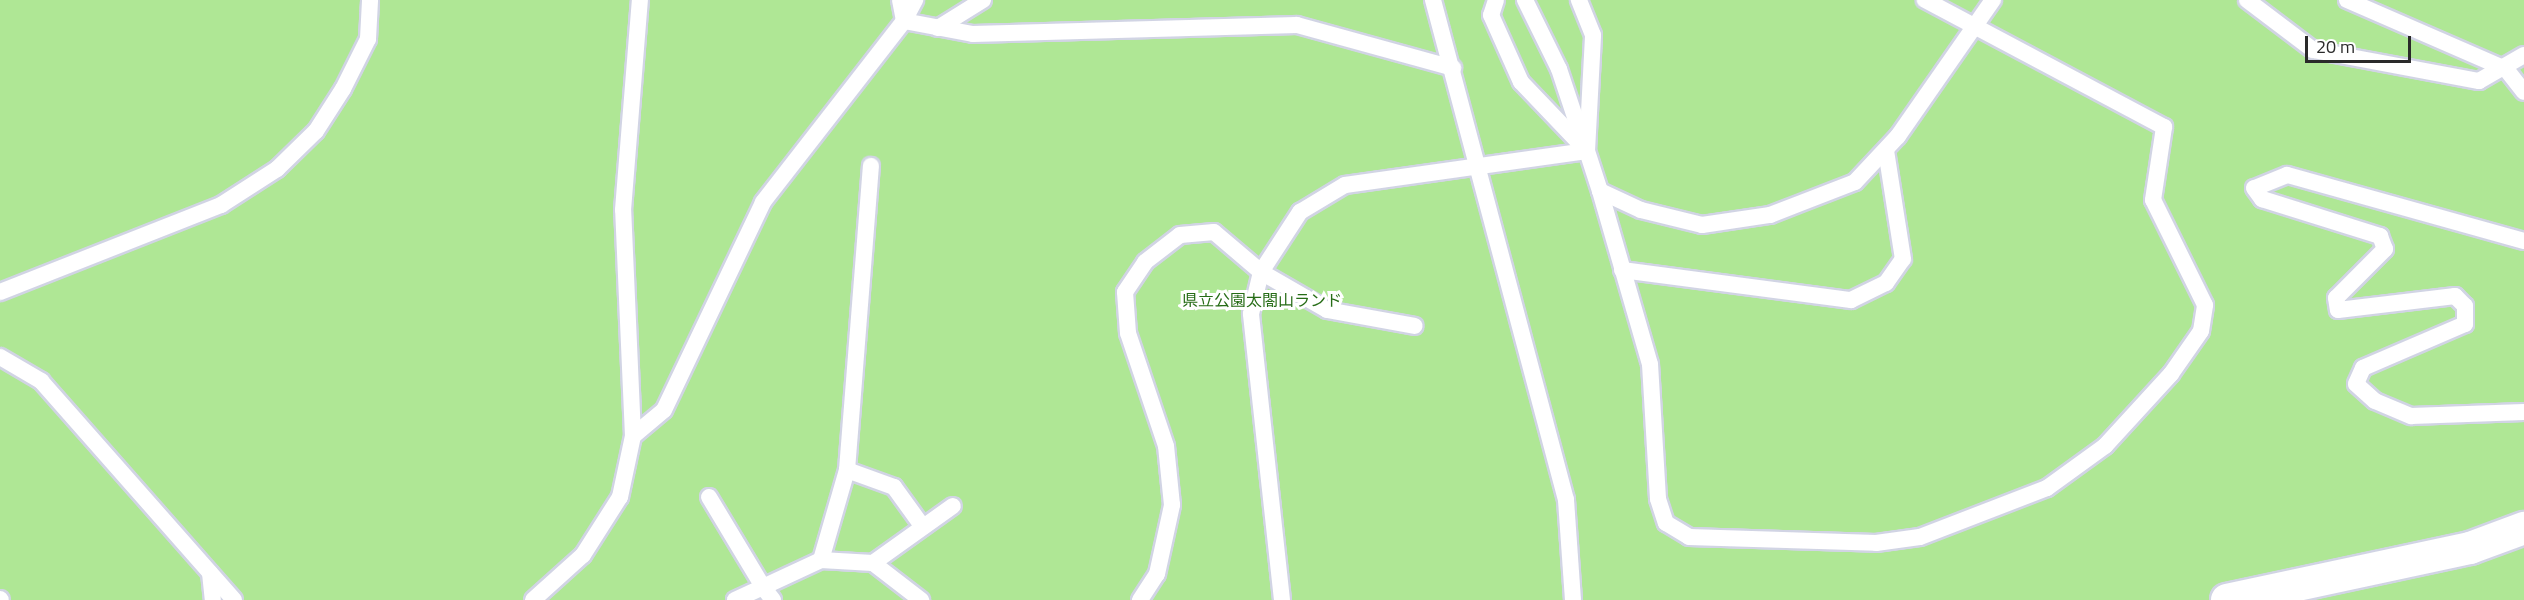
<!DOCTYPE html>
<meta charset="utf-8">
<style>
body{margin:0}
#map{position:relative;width:2524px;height:600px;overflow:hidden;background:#ede6dc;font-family:"Titillium Web","Noto Sans JP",sans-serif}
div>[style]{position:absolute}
.green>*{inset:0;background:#afe795;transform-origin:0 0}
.roads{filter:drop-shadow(2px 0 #d1d4e4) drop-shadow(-2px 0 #d1d4e4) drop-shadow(0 2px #d1d4e4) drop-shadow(0 -2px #d1d4e4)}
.service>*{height:16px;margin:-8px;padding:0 8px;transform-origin:8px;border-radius:8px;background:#fff}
.minor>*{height:32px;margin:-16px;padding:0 16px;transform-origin:16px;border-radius:16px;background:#fff}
span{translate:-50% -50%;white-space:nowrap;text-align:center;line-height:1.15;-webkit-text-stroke:6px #fff;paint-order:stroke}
.park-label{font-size:16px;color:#266c16}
.scale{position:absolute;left:2305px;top:36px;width:106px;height:27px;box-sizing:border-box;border:3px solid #2a2a2a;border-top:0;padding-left:8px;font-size:18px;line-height:21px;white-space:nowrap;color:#2a2a2a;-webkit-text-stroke:4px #fff;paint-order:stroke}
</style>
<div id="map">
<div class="green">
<i style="left:0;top:0;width:2524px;height:600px"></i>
</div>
<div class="roads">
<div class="service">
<i style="left:900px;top:0;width:21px;rotate:79deg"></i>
<i style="left:904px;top:21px;width:24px;rotate:-62deg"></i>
<i style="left:1433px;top:0;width:517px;rotate:75.1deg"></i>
<i style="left:1566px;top:500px;width:100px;rotate:86deg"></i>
<i style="left:1496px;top:0;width:16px;rotate:108deg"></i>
<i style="left:1491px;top:15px;width:73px;rotate:65.9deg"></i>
<i style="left:1521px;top:82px;width:95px;rotate:46.3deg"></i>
<i style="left:1587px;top:151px;width:116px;rotate:-87deg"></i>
<i style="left:1593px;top:35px;width:38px;rotate:-112deg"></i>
<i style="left:1525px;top:0;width:77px;rotate:63.8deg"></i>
<i style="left:1559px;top:69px;width:76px;rotate:71.6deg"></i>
<i style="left:2247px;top:0;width:83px;rotate:37.1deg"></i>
<i style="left:2313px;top:50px;width:169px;rotate:10.6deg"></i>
<i style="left:2479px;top:81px;width:52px;rotate:-30deg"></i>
<i style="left:2347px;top:0;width:173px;rotate:23.5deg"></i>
<i style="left:2506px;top:69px;width:29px;rotate:52deg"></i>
<i style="left:938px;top:28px;width:53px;rotate:-31.9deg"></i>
<i style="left:1600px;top:191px;width:180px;rotate:73.9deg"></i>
<i style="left:1650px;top:364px;width:135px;rotate:86.6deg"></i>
<i style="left:1658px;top:499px;width:25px;rotate:72deg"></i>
<i style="left:1666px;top:523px;width:27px;rotate:31deg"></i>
<i style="left:1689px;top:537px;width:187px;rotate:1.8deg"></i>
<i style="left:1876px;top:543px;width:44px;rotate:-7.8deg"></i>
<i style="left:1920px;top:537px;width:136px;rotate:-21.1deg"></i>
<i style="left:2047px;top:488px;width:72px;rotate:-35.9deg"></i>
<i style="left:2105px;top:446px;width:98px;rotate:-47.5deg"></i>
<i style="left:2171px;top:374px;width:52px;rotate:-55.1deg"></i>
<i style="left:2201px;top:331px;width:26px;rotate:-81deg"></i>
<i style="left:2205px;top:305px;width:117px;rotate:-116.3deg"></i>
<i style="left:2153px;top:200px;width:74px;rotate:-81.4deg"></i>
<i style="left:2164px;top:127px;width:271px;rotate:-152deg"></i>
<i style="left:2524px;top:241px;width:246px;rotate:-164.4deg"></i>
<i style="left:2287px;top:175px;width:35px;rotate:158deg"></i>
<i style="left:2254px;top:188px;width:14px;rotate:54deg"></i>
<i style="left:2262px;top:199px;width:124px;rotate:17.4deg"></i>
<i style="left:2380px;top:236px;width:14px;rotate:69deg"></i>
<i style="left:2385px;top:249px;width:69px;rotate:135deg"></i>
<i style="left:2336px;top:298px;width:12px;rotate:81deg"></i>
<i style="left:2338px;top:310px;width:118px;rotate:-6.8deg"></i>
<i style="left:2455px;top:296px;width:14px;rotate:45deg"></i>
<i style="left:2465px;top:306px;width:18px;rotate:90deg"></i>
<i style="left:2465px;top:324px;width:111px;rotate:156.7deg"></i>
<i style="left:2363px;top:368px;width:17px;rotate:114deg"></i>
<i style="left:2356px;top:384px;width:25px;rotate:42deg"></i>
<i style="left:2375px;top:401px;width:39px;rotate:23deg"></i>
<i style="left:2411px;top:416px;width:113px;rotate:-2deg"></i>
<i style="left:1622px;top:270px;width:231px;rotate:7.5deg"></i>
<i style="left:1851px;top:300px;width:39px;rotate:-26deg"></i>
<i style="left:1886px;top:283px;width:29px;rotate:-55deg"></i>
<i style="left:1903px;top:259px;width:109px;rotate:-98.9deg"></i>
<i style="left:0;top:292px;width:238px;rotate:-21.5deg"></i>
<i style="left:221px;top:205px;width:67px;rotate:-32.7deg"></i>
<i style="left:277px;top:169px;width:54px;rotate:-44.3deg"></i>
<i style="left:316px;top:131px;width:50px;rotate:-57.3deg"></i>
<i style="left:343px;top:89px;width:56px;rotate:-63.4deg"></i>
<i style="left:368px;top:39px;width:39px;rotate:-87deg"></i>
<i style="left:0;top:357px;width:48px;rotate:30.3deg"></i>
<i style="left:41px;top:381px;width:292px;rotate:48.6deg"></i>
<i style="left:633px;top:436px;width:40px;rotate:-40deg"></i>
<i style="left:664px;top:410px;width:230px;rotate:-64.5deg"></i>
<i style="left:763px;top:202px;width:229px;rotate:-52.1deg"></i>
<i style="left:904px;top:21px;width:70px;rotate:10.7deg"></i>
<i style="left:973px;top:34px;width:324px;rotate:-1.6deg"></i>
<i style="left:1297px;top:25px;width:162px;rotate:15.4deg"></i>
<i style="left:847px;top:470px;width:50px;rotate:19.9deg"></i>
<i style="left:894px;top:487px;width:49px;rotate:54.1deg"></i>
<i style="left:709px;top:497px;width:105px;rotate:59deg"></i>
<i style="left:763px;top:587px;width:31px;rotate:155deg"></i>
<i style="left:821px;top:560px;width:52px;rotate:3.3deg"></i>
<i style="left:873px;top:563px;width:98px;rotate:-35.5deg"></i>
<i style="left:873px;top:563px;width:61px;rotate:37.6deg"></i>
<i style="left:210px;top:573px;width:27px;rotate:84deg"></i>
<i style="left:0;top:599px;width:1px;rotate:45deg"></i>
<i style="left:533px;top:600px;width:67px;rotate:-42deg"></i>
<i style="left:583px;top:555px;width:69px;rotate:-57.5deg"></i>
<i style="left:620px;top:497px;width:62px;rotate:-78deg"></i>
<i style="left:633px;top:436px;width:226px;rotate:-92.5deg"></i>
<i style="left:623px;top:210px;width:211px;rotate:-85.4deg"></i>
<i style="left:773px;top:600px;width:16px;rotate:-128deg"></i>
<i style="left:763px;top:587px;width:64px;rotate:-25deg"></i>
<i style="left:821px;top:560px;width:94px;rotate:-73.9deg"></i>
<i style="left:847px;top:470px;width:305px;rotate:-85.5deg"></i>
<i style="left:1140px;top:600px;width:31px;rotate:-57deg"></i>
<i style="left:1157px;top:574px;width:71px;rotate:-77.7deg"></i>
<i style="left:1172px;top:505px;width:59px;rotate:-95.8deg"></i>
<i style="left:1166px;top:446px;width:119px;rotate:-108.6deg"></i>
<i style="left:1128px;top:333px;width:41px;rotate:-94.2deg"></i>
<i style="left:1125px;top:292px;width:36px;rotate:-56deg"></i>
<i style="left:1145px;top:262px;width:44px;rotate:-37.6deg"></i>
<i style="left:1180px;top:235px;width:34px;rotate:-5deg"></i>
<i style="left:1214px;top:232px;width:62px;rotate:40.4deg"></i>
<i style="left:1261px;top:272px;width:76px;rotate:29.9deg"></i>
<i style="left:1327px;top:310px;width:89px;rotate:10.3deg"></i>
<i style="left:1282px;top:600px;width:288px;rotate:-96.2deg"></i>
<i style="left:1251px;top:314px;width:43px;rotate:-76.6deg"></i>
<i style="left:1261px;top:272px;width:72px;rotate:-57deg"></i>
<i style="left:1300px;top:212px;width:52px;rotate:-31deg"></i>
<i style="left:1345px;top:185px;width:244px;rotate:-8deg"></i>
<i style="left:1587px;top:151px;width:42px;rotate:72deg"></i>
<i style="left:1600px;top:191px;width:45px;rotate:24.9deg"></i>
<i style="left:1641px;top:210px;width:63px;rotate:13.8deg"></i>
<i style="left:1702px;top:225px;width:69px;rotate:-8.4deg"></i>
<i style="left:1770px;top:215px;width:91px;rotate:-21.2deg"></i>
<i style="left:1855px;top:182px;width:63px;rotate:-46.9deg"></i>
<i style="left:1898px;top:136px;width:166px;rotate:-55.1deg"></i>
</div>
<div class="minor">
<i style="left:2227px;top:600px;width:249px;rotate:-12.1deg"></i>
<i style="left:2470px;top:548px;width:58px;rotate:-20.3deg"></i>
</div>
</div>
<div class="park-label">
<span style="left:1262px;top:300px">県立公園太閤山ランド</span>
</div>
<div class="scale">20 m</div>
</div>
